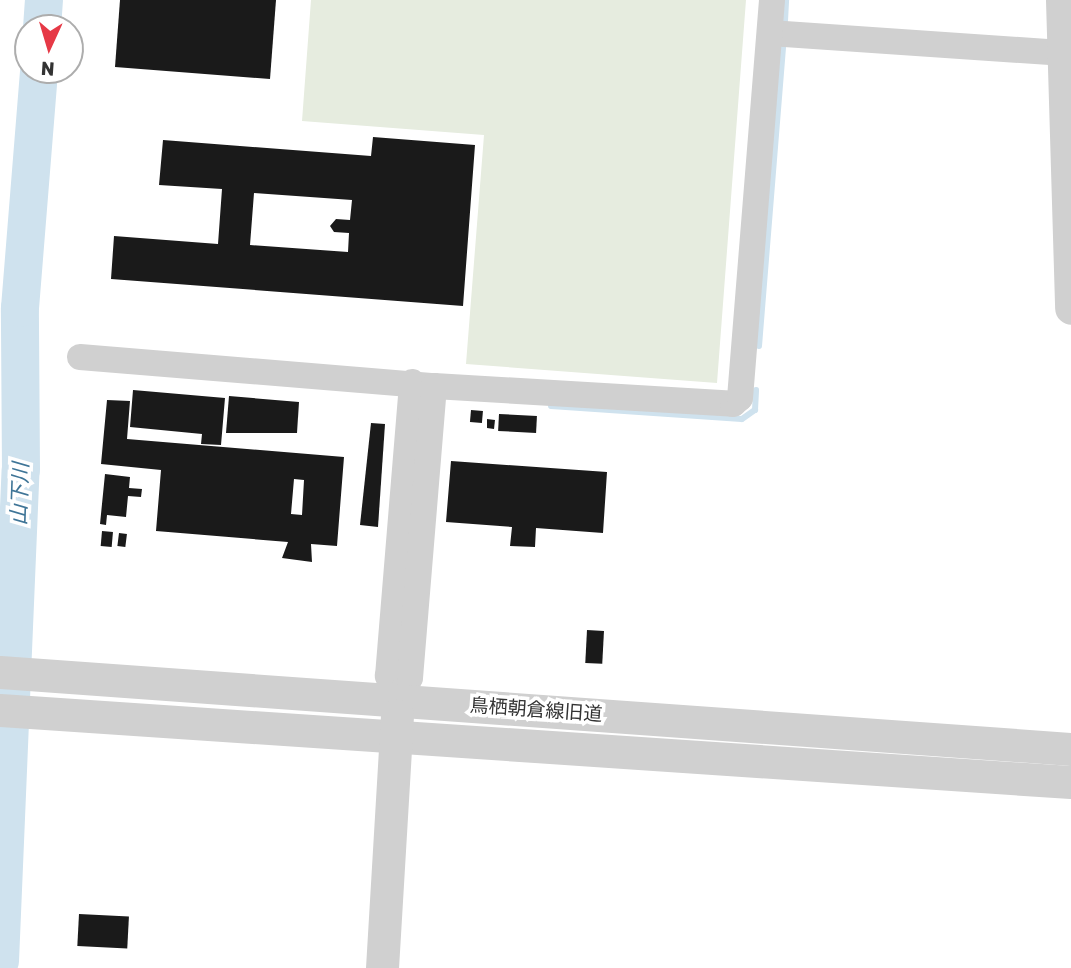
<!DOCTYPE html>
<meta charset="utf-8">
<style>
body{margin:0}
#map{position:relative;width:1071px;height:968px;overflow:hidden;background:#fff;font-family:Rubik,"Noto Sans JP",sans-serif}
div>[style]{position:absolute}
.green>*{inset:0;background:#e6ecdf}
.stream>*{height:6px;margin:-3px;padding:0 3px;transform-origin:3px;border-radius:3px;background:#cfe2ee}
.river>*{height:38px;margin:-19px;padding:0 19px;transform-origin:19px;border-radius:19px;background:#cfe2ee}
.building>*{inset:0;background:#1a1a1a;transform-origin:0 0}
.minor>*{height:26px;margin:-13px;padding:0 13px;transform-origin:13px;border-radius:13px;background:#d0d0d0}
.tertiary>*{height:33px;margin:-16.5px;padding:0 16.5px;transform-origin:16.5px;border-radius:16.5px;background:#d0d0d0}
span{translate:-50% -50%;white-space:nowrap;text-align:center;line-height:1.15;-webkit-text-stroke:7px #fff;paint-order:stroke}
.street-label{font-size:19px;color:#333}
.water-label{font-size:21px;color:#3f7597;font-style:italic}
.north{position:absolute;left:14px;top:14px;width:70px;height:70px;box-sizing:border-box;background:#fff;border:2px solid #adadad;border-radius:50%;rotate:184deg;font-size:19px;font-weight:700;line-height:28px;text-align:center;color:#333}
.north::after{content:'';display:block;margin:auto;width:24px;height:32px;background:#e63946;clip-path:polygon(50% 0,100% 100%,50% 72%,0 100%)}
</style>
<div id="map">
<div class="green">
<i style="clip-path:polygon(311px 0,746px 0,717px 383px,466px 364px,484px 135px,302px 121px)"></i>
</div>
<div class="stream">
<i style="left:785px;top:21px;width:21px;rotate:-87deg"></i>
<i style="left:759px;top:346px;width:300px;rotate:-85.4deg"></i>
<i style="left:551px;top:406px;width:191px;rotate:3.9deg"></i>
<i style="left:742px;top:419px;width:16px;rotate:-35deg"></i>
<i style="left:755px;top:410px;width:20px;rotate:-87deg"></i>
</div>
<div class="river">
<i style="left:42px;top:28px;width:28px;rotate:-86deg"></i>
<i style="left:0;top:961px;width:491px;rotate:-87.6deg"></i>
<i style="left:21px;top:470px;width:162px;rotate:-90.4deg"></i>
<i style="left:20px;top:308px;width:239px;rotate:-85.4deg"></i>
</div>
<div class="building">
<i style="clip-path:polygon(120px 0,276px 0,270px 79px,115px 67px)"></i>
<i style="clip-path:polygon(evenodd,373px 137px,475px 145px,463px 306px,111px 279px,114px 236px,218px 244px,222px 189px,159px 185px,163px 140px,371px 156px,373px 137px,254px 193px,352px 200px,350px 220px,336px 219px,330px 226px,334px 232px,349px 233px,348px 252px,250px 245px,254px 193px)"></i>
<i style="clip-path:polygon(133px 390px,225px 398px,221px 445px,201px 444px,202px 434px,130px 427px)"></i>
<i style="clip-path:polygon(229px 396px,299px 402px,297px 433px,226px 433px)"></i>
<i style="clip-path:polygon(evenodd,107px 400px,130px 401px,127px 439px,344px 457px,337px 546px,311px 544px,312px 562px,282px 558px,288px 542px,156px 531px,161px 470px,101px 464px,107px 400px,294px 479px,304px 480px,302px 515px,291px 514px,294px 479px)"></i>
<i style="left:471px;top:410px;width:12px;height:12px;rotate:5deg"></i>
<i style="left:499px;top:414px;width:38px;height:17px;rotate:3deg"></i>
<i style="clip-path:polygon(487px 419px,495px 420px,494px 429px,487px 428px)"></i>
<i style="clip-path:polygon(371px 423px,385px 424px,378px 527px,360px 525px)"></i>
<i style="clip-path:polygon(451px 461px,607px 472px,603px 533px,536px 528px,535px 547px,510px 546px,512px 527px,446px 522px)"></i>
<i style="clip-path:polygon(105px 474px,130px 477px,129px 488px,142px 489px,141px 497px,128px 496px,126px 517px,107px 515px,106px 525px,100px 524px)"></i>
<i style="left:102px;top:531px;width:11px;height:15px;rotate:5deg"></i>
<i style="left:119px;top:533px;width:8px;height:13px;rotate:7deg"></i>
<i style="left:587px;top:630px;width:17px;height:33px;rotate:3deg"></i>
<i style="left:79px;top:914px;width:50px;height:32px;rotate:3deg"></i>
</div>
<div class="minor">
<i style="left:770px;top:33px;width:292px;rotate:3.9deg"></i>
<i style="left:80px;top:357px;width:355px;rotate:4.7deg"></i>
<i style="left:434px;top:386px;width:300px;rotate:3.4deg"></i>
<i style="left:733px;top:404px;width:9px;rotate:-41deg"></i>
<i style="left:740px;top:398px;width:399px;rotate:-85.4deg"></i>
<i style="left:397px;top:701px;width:27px;rotate:-110deg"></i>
<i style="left:388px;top:676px;width:295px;rotate:-85.3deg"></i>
<i style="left:397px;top:701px;width:26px;rotate:-61deg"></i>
<i style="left:410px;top:678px;width:293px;rotate:-85.3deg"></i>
</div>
<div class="tertiary">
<i style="left:1062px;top:0;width:308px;rotate:88.3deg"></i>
<i style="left:0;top:672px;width:1074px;rotate:4.11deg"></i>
<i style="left:0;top:710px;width:1073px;rotate:3.85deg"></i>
<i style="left:382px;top:968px;width:253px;rotate:-86.6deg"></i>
</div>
<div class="street-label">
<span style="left:536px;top:710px;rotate:4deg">鳥栖朝倉線旧道</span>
</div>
<div class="water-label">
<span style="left:20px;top:494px;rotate:-88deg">山下川</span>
</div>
<div class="north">N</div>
</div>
